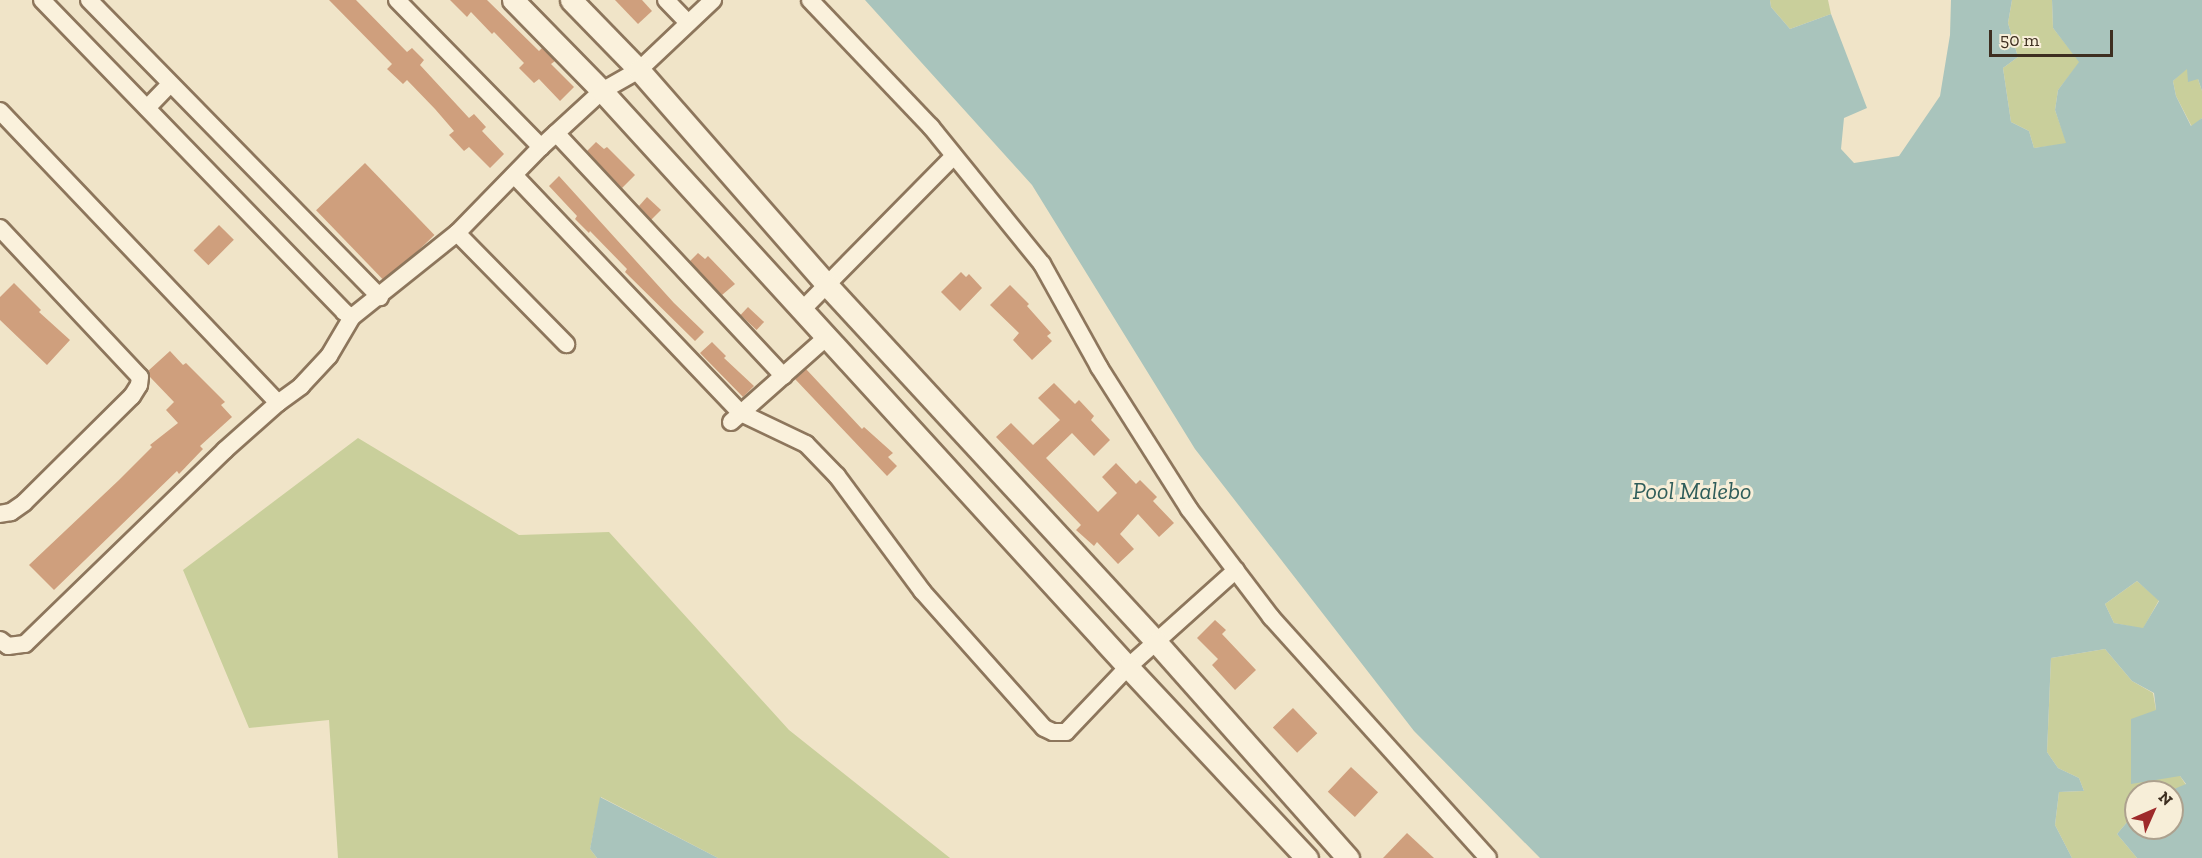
<!DOCTYPE html>
<style>
body{margin:0}
#map{position:relative;width:2202px;height:858px;overflow:hidden;background:#f0e4c8;font-family:"Zilla Slab",serif}
div>[style]{position:absolute}
.green>*{inset:0;background:#c9cf9b}
.water>*{inset:0;background:#a9c4bc}
.building>*{inset:0;background:#cf9f7d;transform-origin:0 0}
.roads{filter:drop-shadow(2px 0 #8d765c) drop-shadow(-2px 0 #8d765c) drop-shadow(0 2px #8d765c) drop-shadow(0 -2px #8d765c)}
.minor>*{height:16px;margin:-8px;padding:0 8px;transform-origin:8px;border-radius:8px;background:#faf1dc}
.tertiary>*{height:21px;margin:-10.5px;padding:0 10.5px;transform-origin:10.5px;border-radius:10.5px;background:#faf1dc}
span{translate:-50% -50%;white-space:nowrap;text-align:center;line-height:1.15;-webkit-text-stroke:6px #f7eed8;paint-order:stroke}
.water-label{font-size:24px;color:#2f5d5a;font-style:italic}
.north{position:absolute;left:2124px;top:780px;width:60px;height:60px;box-sizing:border-box;background:#f7eed8;border:2px solid #ada18e;border-radius:50%;rotate:45deg;font-size:16px;font-weight:700;line-height:24px;text-align:center;color:#3d2e20}
.north::after{content:'';display:block;margin:auto;width:21px;height:27px;background:#9e2a2b;clip-path:polygon(50% 0,100% 100%,50% 72%,0 100%)}
.scale{position:absolute;left:1989px;top:30px;width:124px;height:27px;box-sizing:border-box;border:3px solid #3d2e20;border-top:0;padding-left:8px;font-size:18px;line-height:21px;white-space:nowrap;color:#3d2e20;-webkit-text-stroke:4px #f7eed8;paint-order:stroke}
</style>
<div id="map">
<div class="green">
<i style="clip-path:polygon(1770px 0,1828px 0,1831px 14px,1790px 29px,1771px 7px)"></i>
<i style="clip-path:polygon(2012px 0,2052px 0,2053px 28px,2080px 62px,2058px 90px,2055px 110px,2067px 144px,2034px 148px,2029px 131px,2011px 122px,2003px 68px,2018px 57px,2008px 23px)"></i>
<i style="clip-path:polygon(2187px 68px,2198px 79px,2202px 91px,2202px 118px,2192px 127px,2176px 96px,2173px 81px)"></i>
<i style="clip-path:polygon(358px 438px,519px 535px,609px 532px,789px 730px,950px 858px,718px 858px,601px 797px,590px 849px,597px 858px,338px 858px,329px 720px,249px 728px,183px 570px)"></i>
<i style="clip-path:polygon(2137px 581px,2159px 600px,2143px 629px,2114px 623px,2105px 604px)"></i>
<i style="clip-path:polygon(2105px 649px,2132px 681px,2153px 693px,2156px 710px,2180px 776px,2186px 785px,2167px 792px,2136px 792px,2136px 821px,2128px 821px,2117px 834px,2137px 858px,2072px 858px,2055px 825px,2059px 792px,2084px 791px,2079px 778px,2058px 768px,2047px 752px,2051px 658px)"></i>
</div>
<div class="water">
<i style="clip-path:polygon(evenodd,865px 0,1770px 0,1771px 7px,1790px 29px,1831px 14px,1867px 108px,1844px 118px,1841px 149px,1854px 163px,1899px 156px,1940px 96px,1950px 35px,1951px 0,2012px 0,2008px 23px,2018px 57px,2003px 68px,2011px 122px,2029px 131px,2034px 148px,2066px 143px,2055px 110px,2058px 90px,2079px 62px,2053px 28px,2052px 0,2202px 0,2202px 91px,2198px 79px,2188px 82px,2187px 69px,2173px 81px,2176px 96px,2191px 126px,2202px 118px,2202px 858px,2137px 858px,2117px 834px,2128px 821px,2136px 821px,2136px 828px,2172px 828px,2172px 792px,2167px 792px,2186px 784px,2180px 776px,2131px 784px,2131px 719px,2156px 710px,2154px 693px,2132px 681px,2105px 649px,2051px 658px,2047px 752px,2058px 768px,2079px 778px,2084px 791px,2059px 792px,2055px 825px,2072px 858px,1540px 858px,1414px 731px,1195px 449px,1032px 185px,865px 0,2137px 581px,2159px 601px,2143px 628px,2114px 623px,2105px 604px,2137px 581px)"></i>
<i style="clip-path:polygon(600px 797px,718px 858px,597px 858px,590px 849px)"></i>
</div>
<div class="building">
<i style="clip-path:polygon(329px 0,356px 0,407px 52px,412px 48px,424px 60px,420px 65px,469px 118px,474px 114px,486px 127px,482px 131px,504px 154px,490px 168px,469px 147px,464px 151px,449px 135px,454px 131px,435px 109px,407px 80px,403px 84px,387px 69px,392px 64px)"></i>
<i style="clip-path:polygon(450px 0,487px 0,539px 51px,542px 48px,555px 61px,551px 64px,574px 87px,560px 101px,539px 79px,534px 83px,519px 68px,524px 63px,494px 32px,492px 34px,471px 12px,467px 17px)"></i>
<i style="clip-path:polygon(615px 0,642px 0,652px 11px,638px 24px)"></i>
<i style="clip-path:polygon(596px 142px,604px 149px,607px 147px,635px 175px,622px 188px,587px 151px)"></i>
<i style="left:365px;top:163px;width:100px;height:68px;rotate:46deg"></i>
<i style="clip-path:polygon(559px 176px,674px 303px,704px 332px,695px 341px,625px 272px,627px 269px,590px 231px,589px 233px,575px 219px,577px 216px,549px 186px)"></i>
<i style="clip-path:polygon(647px 197px,661px 210px,651px 220px,639px 206px)"></i>
<i style="left:219px;top:225px;width:21px;height:36px;rotate:45deg"></i>
<i style="clip-path:polygon(698px 253px,705px 259px,708px 256px,735px 284px,722px 295px,690px 261px)"></i>
<i style="clip-path:polygon(961px 272px,966px 277px,969px 274px,982px 288px,960px 311px,941px 292px)"></i>
<i style="clip-path:polygon(14px 283px,41px 310px,39px 312px,70px 340px,47px 365px,0 320px,0 297px)"></i>
<i style="clip-path:polygon(1010px 285px,1029px 304px,1027px 306px,1051px 333px,1047px 336px,1052px 341px,1032px 360px,1013px 340px,1019px 333px,990px 305px)"></i>
<i style="left:748px;top:307px;width:22px;height:11px;rotate:43deg"></i>
<i style="clip-path:polygon(712px 342px,726px 356px,724px 358px,754px 386px,743px 397px,700px 353px)"></i>
<i style="clip-path:polygon(170px 351px,183px 365px,186px 363px,225px 402px,221px 405px,232px 417px,200px 446px,203px 449px,179px 474px,177px 471px,54px 590px,29px 565px,119px 480px,152px 447px,150px 445px,178px 423px,166px 410px,174px 402px,150px 377px,148px 371px)"></i>
<i style="clip-path:polygon(806px 369px,862px 429px,864px 427px,893px 453px,888px 457px,897px 466px,887px 476px,795px 379px)"></i>
<i style="clip-path:polygon(1054px 383px,1075px 404px,1079px 400px,1094px 416px,1091px 420px,1110px 440px,1094px 456px,1072px 433px,1046px 458px,1098px 512px,1117px 493px,1102px 477px,1116px 463px,1136px 484px,1140px 480px,1157px 497px,1153px 501px,1174px 523px,1159px 537px,1138px 514px,1120px 534px,1134px 549px,1118px 564px,1097px 542px,1094px 546px,1076px 530px,1081px 525px,996px 437px,1011px 423px,1033px 445px,1060px 420px,1038px 398px)"></i>
<i style="clip-path:polygon(1215px 620px,1226px 630px,1222px 634px,1256px 670px,1235px 690px,1212px 665px,1218px 659px,1197px 638px)"></i>
<i style="left:1293px;top:708px;width:35px;height:28px;rotate:46deg"></i>
<i style="left:1351px;top:767px;width:37px;height:34px;rotate:43deg"></i>
<i style="clip-path:polygon(1407px 833px,1434px 858px,1383px 858px)"></i>
</div>
<div class="roads">
<div class="minor">
<i style="left:42px;top:0;width:434px;rotate:45.9deg"></i>
<i style="left:344px;top:312px;width:9px;rotate:32deg"></i>
<i style="left:352px;top:317px;width:134px;rotate:-38.7deg"></i>
<i style="left:457px;top:233px;width:120px;rotate:-45.7deg"></i>
<i style="left:541px;top:147px;width:83px;rotate:-42.6deg"></i>
<i style="left:602px;top:91px;width:43px;rotate:-29.6deg"></i>
<i style="left:639px;top:70px;width:102px;rotate:-43.4deg"></i>
<i style="left:89px;top:0;width:416px;rotate:45.6deg"></i>
<i style="left:397px;top:0;width:206px;rotate:45.6deg"></i>
<i style="left:666px;top:0;width:32px;rotate:46deg"></i>
<i style="left:810px;top:0;width:175px;rotate:46.4deg"></i>
<i style="left:931px;top:127px;width:176px;rotate:51deg"></i>
<i style="left:1042px;top:264px;width:118px;rotate:61deg"></i>
<i style="left:1099px;top:367px;width:168px;rotate:57.6deg"></i>
<i style="left:1189px;top:509px;width:136px;rotate:52.8deg"></i>
<i style="left:1271px;top:617px;width:324px;rotate:48deg"></i>
<i style="left:147px;top:108px;width:33px;rotate:-46deg"></i>
<i style="left:0;top:111px;width:403px;rotate:46.4deg"></i>
<i style="left:278px;top:403px;width:29px;rotate:-36deg"></i>
<i style="left:301px;top:386px;width:41px;rotate:-47deg"></i>
<i style="left:329px;top:356px;width:45px;rotate:-59.5deg"></i>
<i style="left:556px;top:133px;width:333px;rotate:46.9deg"></i>
<i style="left:514px;top:175px;width:329px;rotate:46.4deg"></i>
<i style="left:741px;top:413px;width:72px;rotate:25.5deg"></i>
<i style="left:806px;top:444px;width:45px;rotate:45.9deg"></i>
<i style="left:837px;top:476px;width:143px;rotate:53.5deg"></i>
<i style="left:922px;top:591px;width:183px;rotate:48.3deg"></i>
<i style="left:1044px;top:728px;width:10px;rotate:24deg"></i>
<i style="left:1053px;top:732px;width:13px"></i>
<i style="left:1066px;top:732px;width:90px;rotate:-46.4deg"></i>
<i style="left:1128px;top:667px;width:145px;rotate:-41.9deg"></i>
<i style="left:0;top:228px;width:204px;rotate:46.8deg"></i>
<i style="left:140px;top:377px;width:8px;rotate:97deg"></i>
<i style="left:139px;top:385px;width:13px;rotate:122deg"></i>
<i style="left:132px;top:396px;width:152px;rotate:135.3deg"></i>
<i style="left:24px;top:503px;width:16px;rotate:145deg"></i>
<i style="left:11px;top:512px;width:11px;rotate:170deg"></i>
<i style="left:457px;top:233px;width:156px;rotate:45.5deg"></i>
<i style="left:803px;top:309px;width:215px;rotate:-45.4deg"></i>
<i style="left:731px;top:422px;width:130px;rotate:-41.6deg"></i>
<i style="left:0;top:640px;width:10px;rotate:37deg"></i>
<i style="left:8px;top:646px;width:17px;rotate:-7deg"></i>
<i style="left:25px;top:644px;width:279px;rotate:-44.1deg"></i>
<i style="left:225px;top:450px;width:71px;rotate:-41.6deg"></i>
</div>
<div class="tertiary">
<i style="left:513px;top:0;width:127px;rotate:45.6deg"></i>
<i style="left:602px;top:91px;width:780px;rotate:47.6deg"></i>
<i style="left:1128px;top:667px;width:262px;rotate:46.9deg"></i>
<i style="left:571px;top:0;width:98px;rotate:45.8deg"></i>
<i style="left:639px;top:70px;width:286px;rotate:48.8deg"></i>
<i style="left:827px;top:285px;width:487px;rotate:47.3deg"></i>
<i style="left:1157px;top:643px;width:288px;rotate:48.4deg"></i>
</div>
</div>
<div class="water-label">
<span style="left:1692px;top:491px">Pool Malebo</span>
</div>
<div class="north">N</div>
<div class="scale">50 m</div>
</div>
